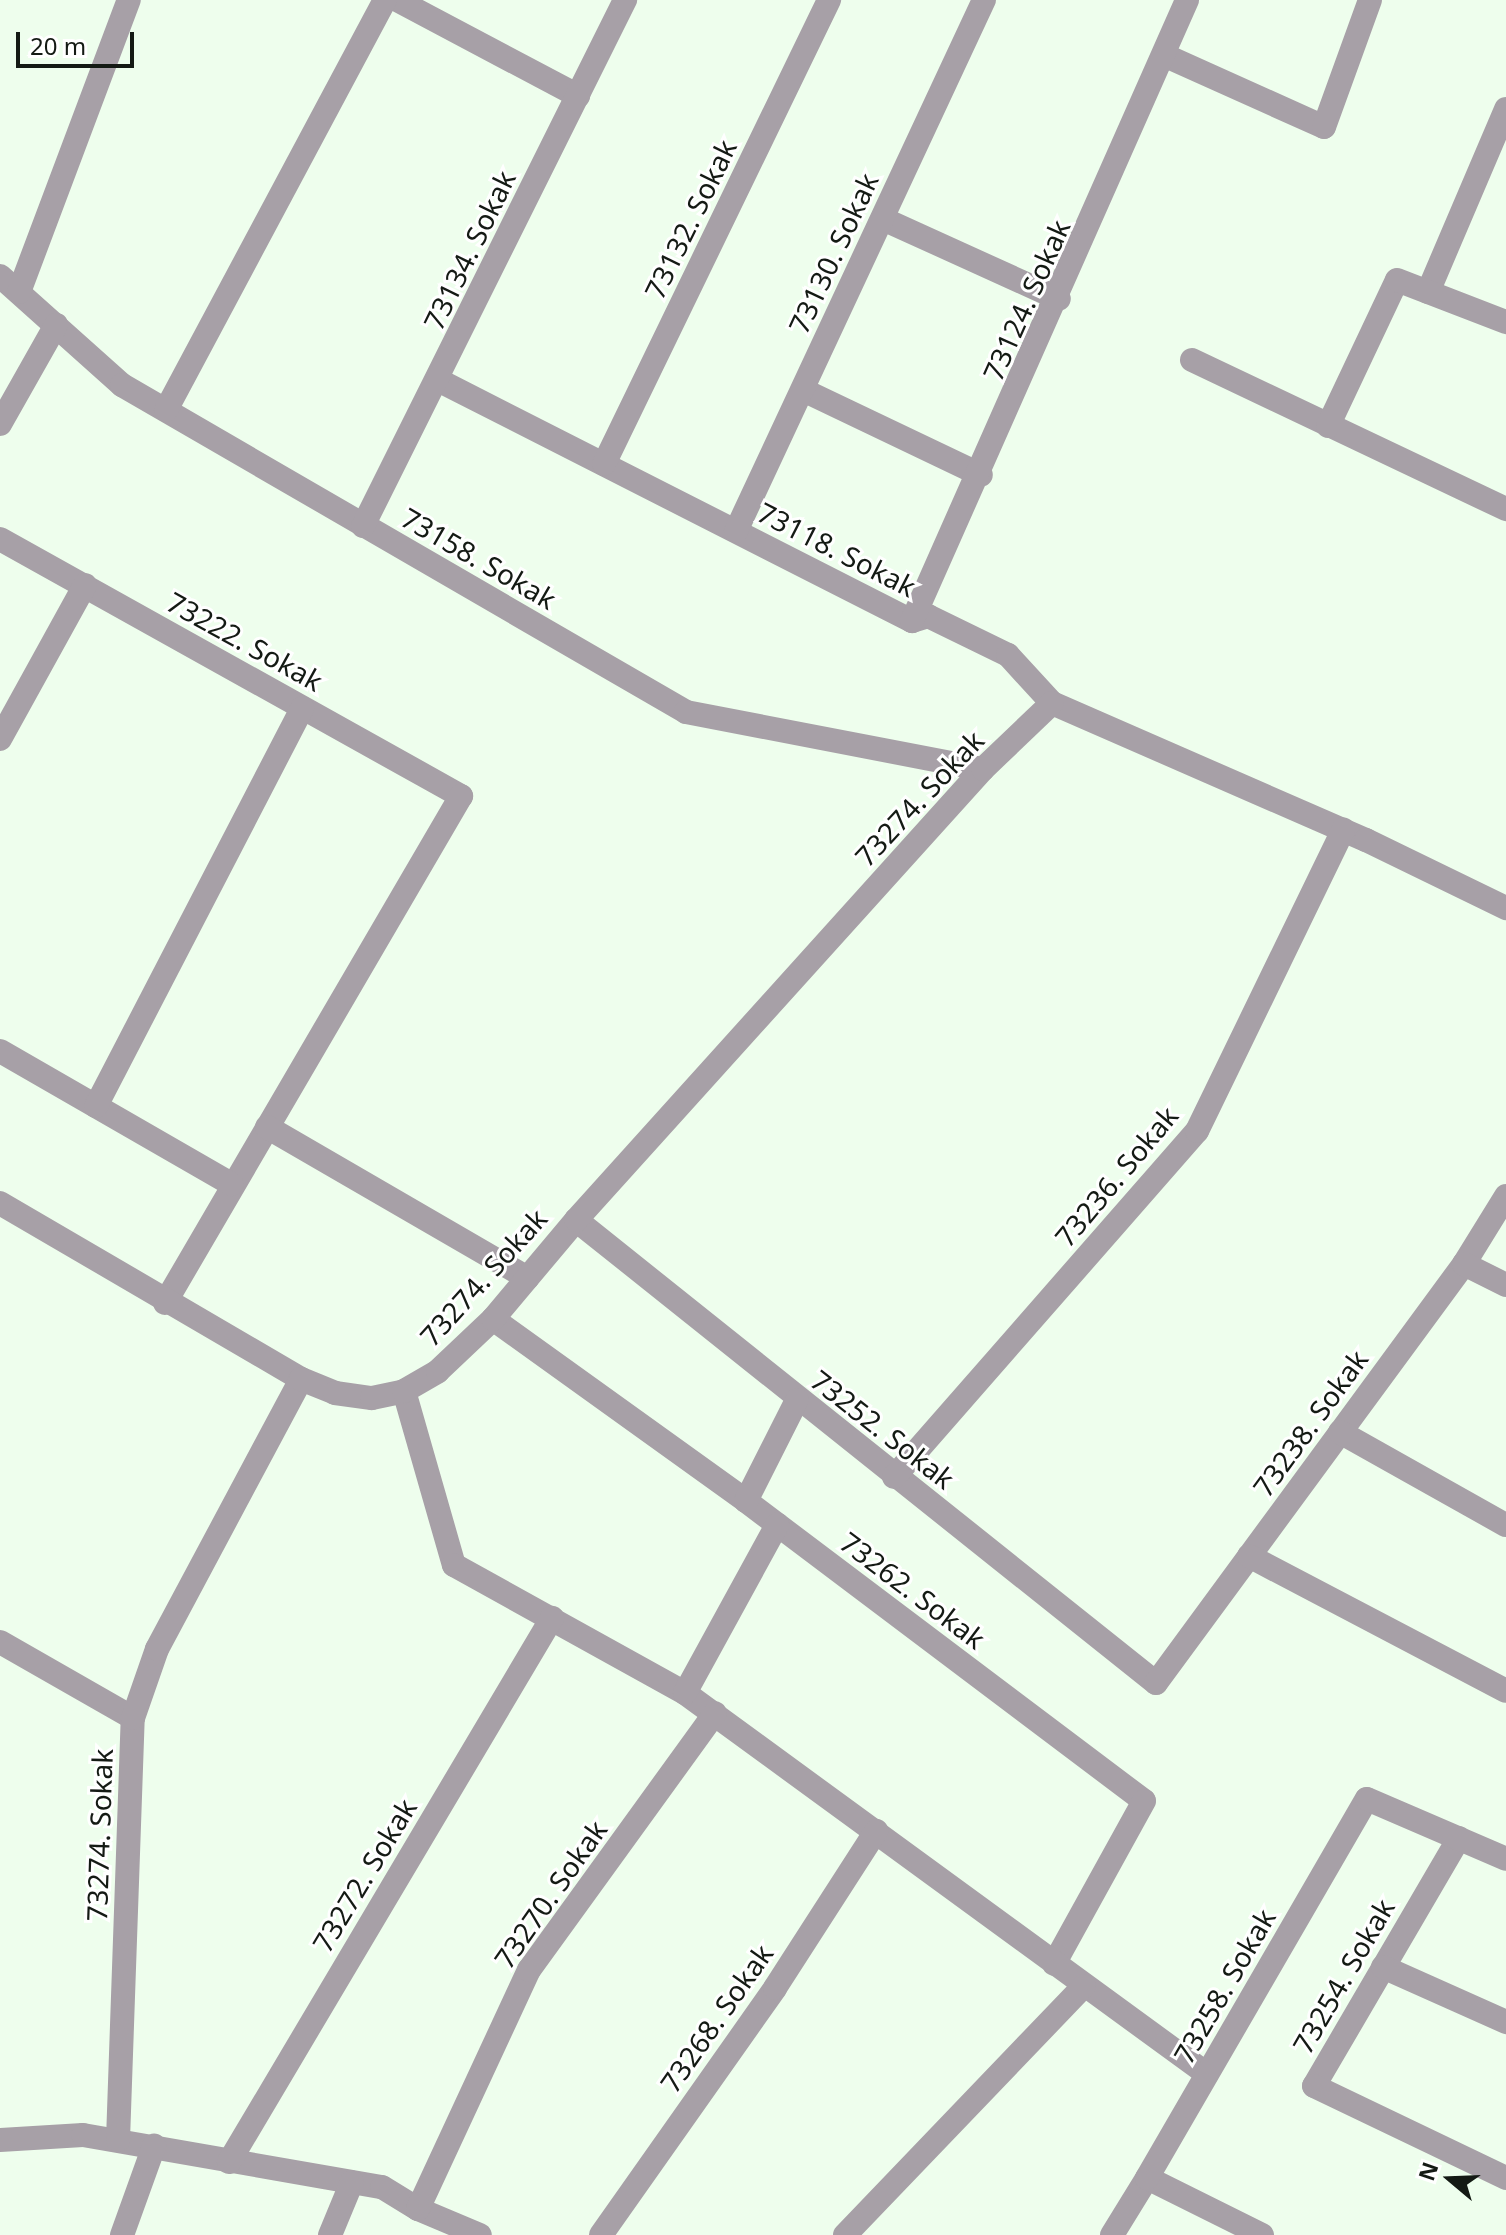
<!DOCTYPE html>
<style>
body{margin:0}
#map{position:relative;width:1506px;height:2235px;overflow:hidden;background:#eefeed;font-family:"Noto Sans",sans-serif}
div>[style]{position:absolute}
.minor>*{height:24px;margin:-12px;padding:0 12px;transform-origin:12px;border-radius:12px;background:#a7a0a7}
span{translate:-50% -50%;white-space:nowrap;text-align:center;line-height:1.15;-webkit-text-stroke:6px #fff;paint-order:stroke}
.street-label{font-size:28px;color:#141a14}
.north{position:absolute;left:1410px;top:2139px;width:80px;height:80px;-webkit-text-stroke:6px #fff;paint-order:stroke;rotate:289deg;font-size:22px;font-weight:700;line-height:32px;text-align:center;color:#141a14}
.north::after{content:'';display:block;margin:auto;width:28px;height:36px;background:#141a14;clip-path:polygon(50% 0,100% 100%,50% 72%,0 100%)}
.scale{position:absolute;left:16px;top:32px;width:118px;height:36px;box-sizing:border-box;border:4px solid #141a14;border-top:0;padding-left:10px;font-size:24px;line-height:28px;white-space:nowrap;color:#141a14;-webkit-text-stroke:6px #fff;paint-order:stroke}
</style>
<div id="map">
<div class="minor">
<i style="left:397px;top:0;width:205px;rotate:27.9deg"></i>
<i style="left:1166px;top:56px;width:173px;rotate:24.2deg"></i>
<i style="left:1324px;top:127px;width:135px;rotate:-70.1deg"></i>
<i style="left:883px;top:219px;width:193px;rotate:24.4deg"></i>
<i style="left:0;top:276px;width:164px;rotate:41.8deg"></i>
<i style="left:122px;top:385px;width:652px;rotate:30.1deg"></i>
<i style="left:686px;top:712px;width:302px;rotate:10.9deg"></i>
<i style="left:19px;top:292px;width:312px;rotate:-69.4deg"></i>
<i style="left:1428px;top:292px;width:199px;rotate:-66.9deg"></i>
<i style="left:1192px;top:360px;width:348px;rotate:25.4deg"></i>
<i style="left:438px;top:380px;width:532px;rotate:26.95deg"></i>
<i style="left:912px;top:621px;width:17px;rotate:-17deg"></i>
<i style="left:928px;top:616px;width:89px;rotate:26deg"></i>
<i style="left:1008px;top:655px;width:65px;rotate:47.5deg"></i>
<i style="left:1052px;top:703px;width:343px;rotate:23.6deg"></i>
<i style="left:1366px;top:840px;width:156px;rotate:25.9deg"></i>
<i style="left:803px;top:390px;width:197px;rotate:25.5deg"></i>
<i style="left:166px;top:410px;width:465px;rotate:-61.9deg"></i>
<i style="left:0;top:424px;width:114px;rotate:-60.5deg"></i>
<i style="left:1328px;top:426px;width:161px;rotate:-64.7deg"></i>
<i style="left:1397px;top:280px;width:117px;rotate:21.1deg"></i>
<i style="left:604px;top:464px;width:516px;rotate:-64.13deg"></i>
<i style="left:363px;top:526px;width:588px;rotate:-63.52deg"></i>
<i style="left:736px;top:531px;width:586px;rotate:-64.97deg"></i>
<i style="left:0;top:539px;width:528px;rotate:29.14deg"></i>
<i style="left:461px;top:796px;width:587px;rotate:120.28deg"></i>
<i style="left:912px;top:621px;width:679px;rotate:-66.11deg"></i>
<i style="left:0;top:739px;width:176px;rotate:-61.1deg"></i>
<i style="left:0;top:1051px;width:267px;rotate:29.9deg"></i>
<i style="left:96px;top:1106px;width:448px;rotate:-62.6deg"></i>
<i style="left:267px;top:1127px;width:301px;rotate:30.1deg"></i>
<i style="left:0;top:1203px;width:349px;rotate:30.3deg"></i>
<i style="left:576px;top:1220px;width:742px;rotate:38.6deg"></i>
<i style="left:1156px;top:1683px;width:520px;rotate:-53.68deg"></i>
<i style="left:1464px;top:1264px;width:80px;rotate:-58.3deg"></i>
<i style="left:1464px;top:1264px;width:47px;rotate:26.6deg"></i>
<i style="left:493px;top:1319px;width:312px;rotate:35.7deg"></i>
<i style="left:746px;top:1501px;width:498px;rotate:37deg"></i>
<i style="left:1144px;top:1801px;width:186px;rotate:118.9deg"></i>
<i style="left:404px;top:1391px;width:181px;rotate:74deg"></i>
<i style="left:454px;top:1565px;width:264px;rotate:29deg"></i>
<i style="left:685px;top:1693px;width:646px;rotate:36.13deg"></i>
<i style="left:1340px;top:1432px;width:190px;rotate:29.3deg"></i>
<i style="left:894px;top:1477px;width:460px;rotate:-48.8deg"></i>
<i style="left:1197px;top:1131px;width:335px;rotate:-64.1deg"></i>
<i style="left:746px;top:1501px;width:113px;rotate:-63.2deg"></i>
<i style="left:1249px;top:1556px;width:290px;rotate:27.7deg"></i>
<i style="left:0;top:1642px;width:153px;rotate:29.7deg"></i>
<i style="left:685px;top:1693px;width:192px;rotate:-61.3deg"></i>
<i style="left:1459px;top:1838px;width:287px;rotate:120.3deg"></i>
<i style="left:1314px;top:2086px;width:213px;rotate:25.6deg"></i>
<i style="left:1383px;top:1967px;width:135px;rotate:24.1deg"></i>
<i style="left:0;top:2140px;width:83px;rotate:-3.4deg"></i>
<i style="left:83px;top:2135px;width:303px;rotate:9.9deg"></i>
<i style="left:382px;top:2187px;width:42px;rotate:31.4deg"></i>
<i style="left:418px;top:2209px;width:67px;rotate:22.8deg"></i>
<i style="left:118px;top:2140px;width:422px;rotate:-88deg"></i>
<i style="left:133px;top:1718px;width:73px;rotate:-70.8deg"></i>
<i style="left:157px;top:1649px;width:306px;rotate:-61.9deg"></i>
<i style="left:301px;top:1379px;width:37px;rotate:22deg"></i>
<i style="left:335px;top:1393px;width:37px;rotate:8deg"></i>
<i style="left:372px;top:1398px;width:33px;rotate:-12deg"></i>
<i style="left:404px;top:1391px;width:39px;rotate:-30deg"></i>
<i style="left:438px;top:1371px;width:76px;rotate:-43.4deg"></i>
<i style="left:493px;top:1319px;width:129px;rotate:-50deg"></i>
<i style="left:576px;top:1220px;width:607px;rotate:-47.94deg"></i>
<i style="left:983px;top:769px;width:95px;rotate:-43.7deg"></i>
<i style="left:229px;top:2162px;width:633px;rotate:-59.3deg"></i>
<i style="left:418px;top:2209px;width:264px;rotate:-65.1deg"></i>
<i style="left:529px;top:1970px;width:317px;rotate:-54.1deg"></i>
<i style="left:122px;top:2235px;width:95px;rotate:-70.2deg"></i>
<i style="left:330px;top:2235px;width:57px;rotate:-67.5deg"></i>
<i style="left:601px;top:2235px;width:302px;rotate:-54.8deg"></i>
<i style="left:775px;top:1988px;width:187px;rotate:-57.2deg"></i>
<i style="left:845px;top:2235px;width:345px;rotate:-46.2deg"></i>
<i style="left:1112px;top:2235px;width:67px;rotate:-58.4deg"></i>
<i style="left:1262px;top:2235px;width:128px;rotate:-153.6deg"></i>
<i style="left:1147px;top:2178px;width:438px;rotate:-59.9deg"></i>
<i style="left:1367px;top:1799px;width:151px;rotate:23.3deg"></i>
</div>
<div class="street-label">
<span style="left:690px;top:219px;rotate:-64deg">73132. Sokak</span>
<span style="left:469px;top:250px;rotate:-64deg">73134. Sokak</span>
<span style="left:833px;top:253px;rotate:-65deg">73130. Sokak</span>
<span style="left:1026px;top:300px;rotate:-66deg">73124. Sokak</span>
<span style="left:837px;top:549px;rotate:27deg">73118. Sokak</span>
<span style="left:479px;top:558px;rotate:30deg">73158. Sokak</span>
<span style="left:245px;top:641px;rotate:29deg">73222. Sokak</span>
<span style="left:919px;top:798px;rotate:-47deg">73274. Sokak</span>
<span style="left:1116px;top:1176px;rotate:-50deg">73236. Sokak</span>
<span style="left:483px;top:1277px;rotate:-48deg">73274. Sokak</span>
<span style="left:1310px;top:1423px;rotate:-54deg">73238. Sokak</span>
<span style="left:883px;top:1429px;rotate:38deg">73252. Sokak</span>
<span style="left:913px;top:1590px;rotate:37deg">73262. Sokak</span>
<span style="left:99px;top:1835px;rotate:-88deg">73274. Sokak</span>
<span style="left:364px;top:1875px;rotate:-59deg">73272. Sokak</span>
<span style="left:550px;top:1894px;rotate:-55deg">73270. Sokak</span>
<span style="left:1343px;top:1976px;rotate:-60deg">73254. Sokak</span>
<span style="left:1224px;top:1986px;rotate:-60deg">73258. Sokak</span>
<span style="left:716px;top:2018px;rotate:-55deg">73268. Sokak</span>
</div>
<div class="north">N</div>
<div class="scale">20 m</div>
</div>
